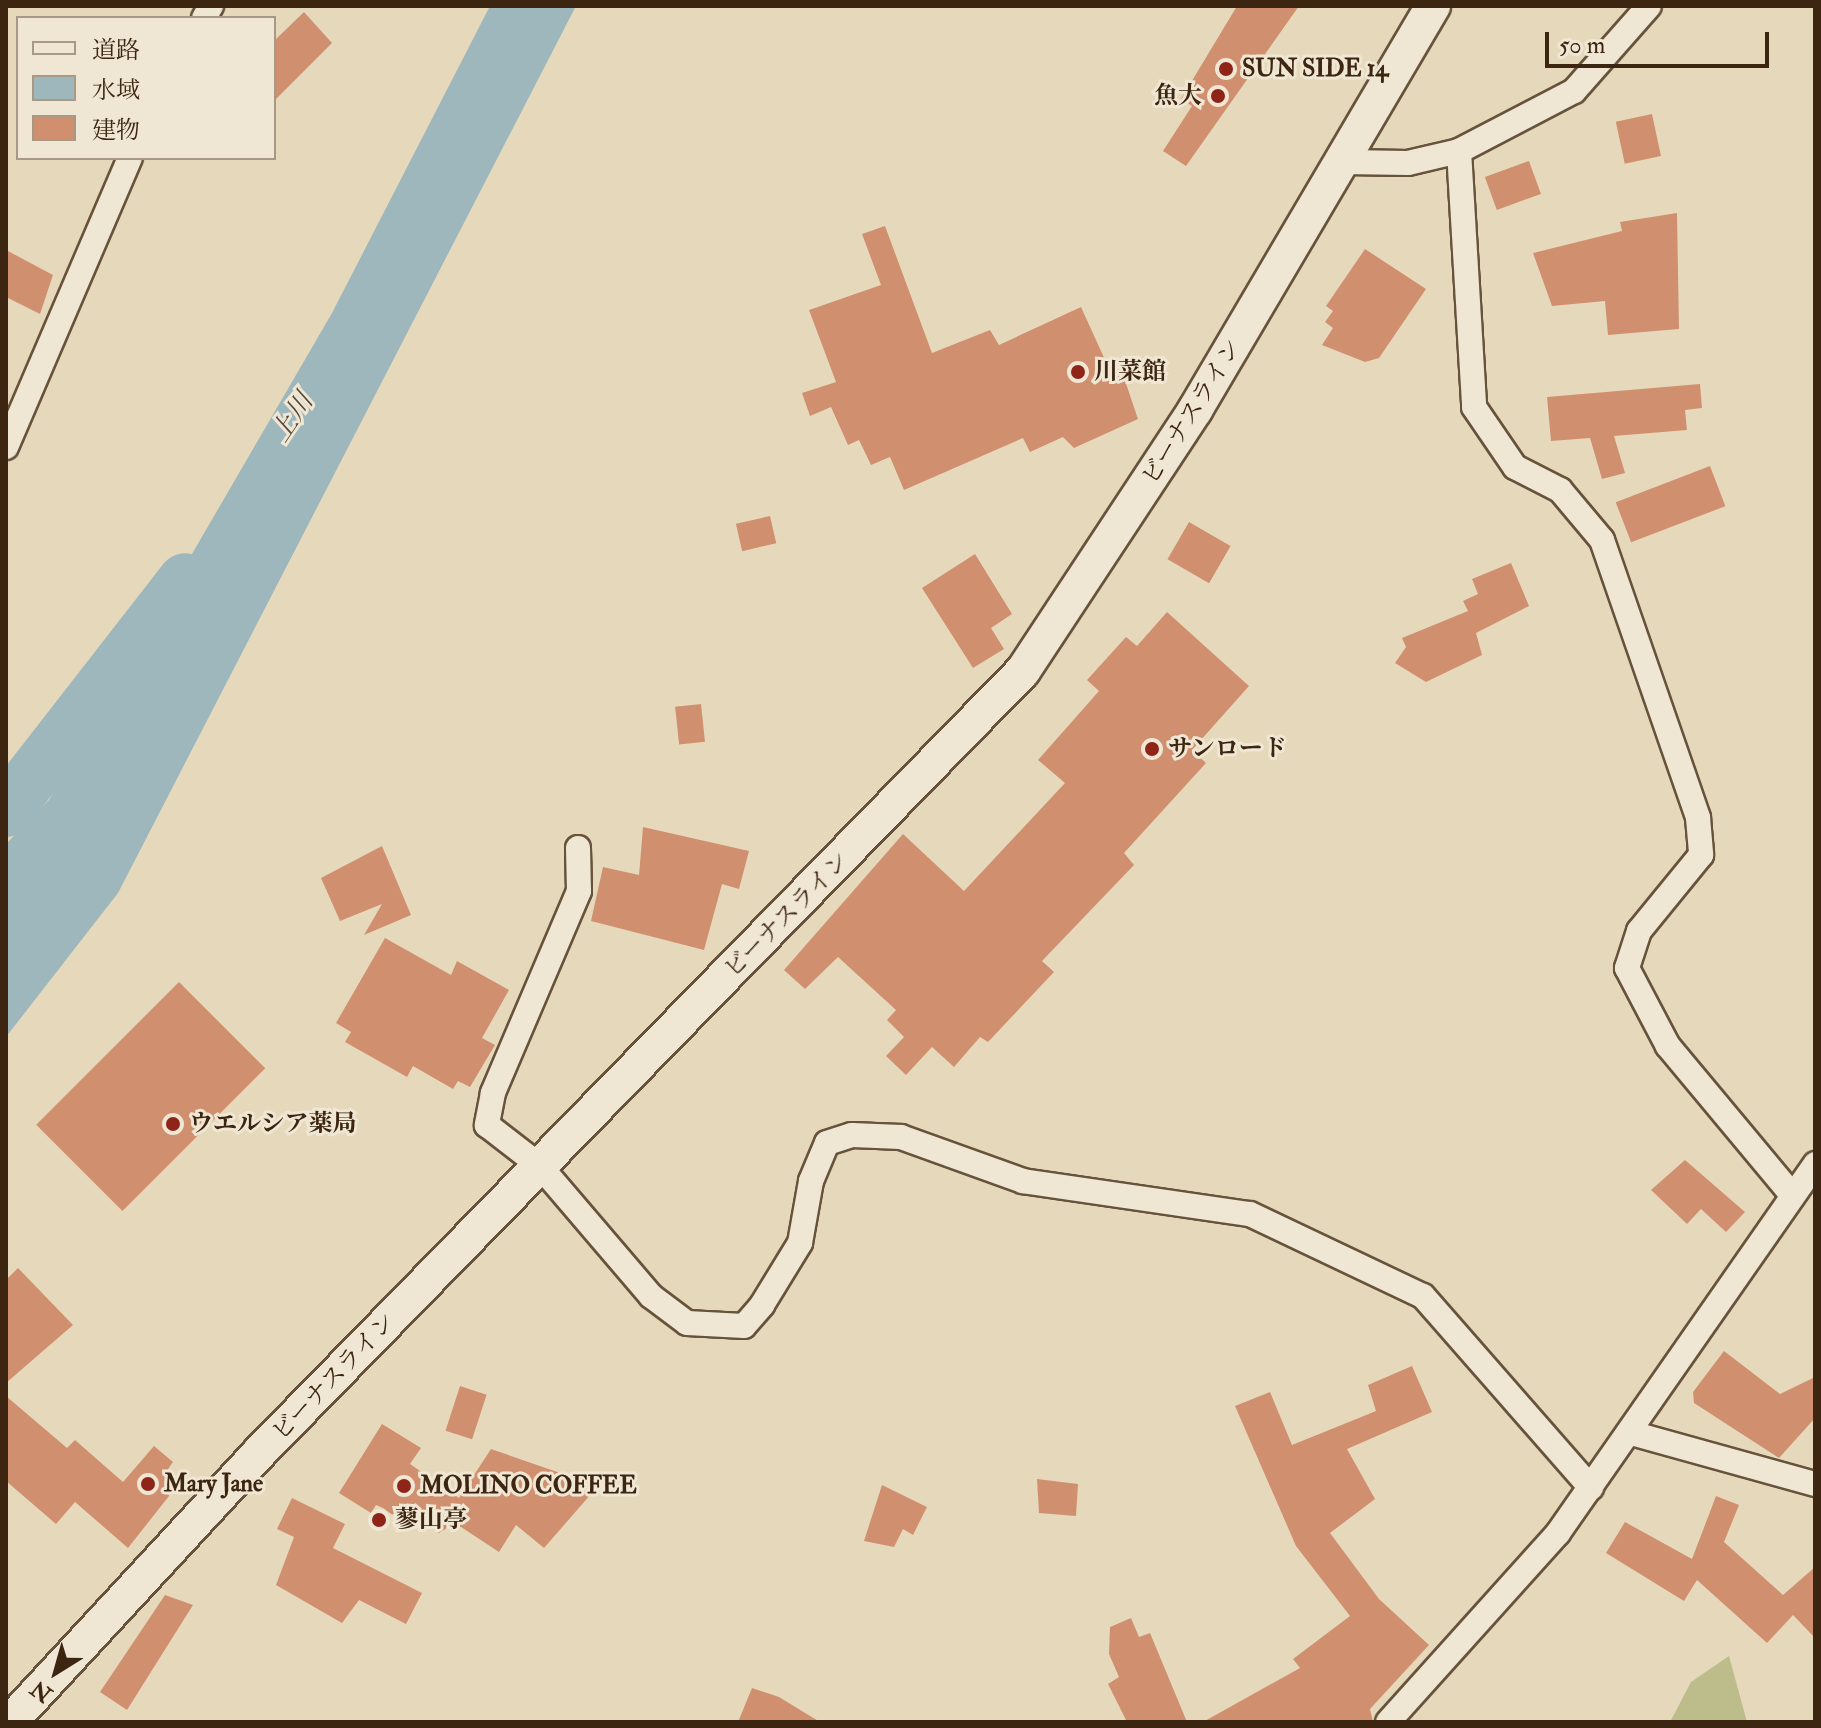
<!DOCTYPE html>
<meta charset="utf-8">
<style>
body{margin:0}
#map{position:relative;width:1821px;height:1728px;overflow:hidden;background:#e6d9bb;font-family:"IM FELL Double Pica","Noto Serif JP",serif}
div>[style]{position:absolute}
.green>*{inset:0;background:#bdbd8b}
.water>*{inset:0;background:#9db7bc}
.river>*{height:54px;margin:-27px;padding:0 27px;transform-origin:27px;border-radius:27px;background:#9db7bc}
.building>*{inset:0;background:#d09070;transform-origin:0 0}
.roads{filter:drop-shadow(2px 0 #67533c) drop-shadow(-2px 0 #67533c) drop-shadow(0 2px #67533c) drop-shadow(0 -2px #67533c)}
.minor>*{height:24px;margin:-12px;padding:0 12px;transform-origin:12px;border-radius:12px;background:#efe6d3}
.secondary>*{height:34px;margin:-17px;padding:0 17px;transform-origin:17px;border-radius:17px;background:#efe6d3}
.dots>*{width:22px;height:22px;translate:-50% -50%;box-sizing:border-box;border:4px solid #efe6d3;border-radius:50%}
span{translate:-50% -50%;white-space:nowrap;text-align:center;line-height:1.15;-webkit-text-stroke:6px #efe6d3;paint-order:stroke}
.poi-label{font-size:24px;color:#3d2611;font-weight:700}
.left{translate:0 -50%;text-align:left}
.right{translate:-100% -50%;text-align:right}
.street-label{font-size:24px;color:#3d2611}
.water-label{font-size:26px;color:#554a3c;font-style:italic}
.frame{position:absolute;inset:0;border:8px solid #3d2611;pointer-events:none}
.legend{position:absolute;left:16px;top:16px;width:260px;height:144px;box-sizing:border-box;background:#efe6d3;border:2px solid #a89985;margin:0;padding:10px 14px;list-style:none;font-size:24px;color:#3d2611}
.legend li{display:flex;align-items:center;gap:16px;height:40px}
.legend b{width:40px;border:2px solid #a89985}
.north{position:absolute;left:16px;top:1632px;width:80px;height:80px;-webkit-text-stroke:6px #efe6d3;paint-order:stroke;rotate:217deg;font-size:22px;font-weight:700;line-height:32px;text-align:center;color:#3d2611}
.north::after{content:'';display:block;margin:auto;width:28px;height:36px;background:#3d2611;clip-path:polygon(50% 0,100% 100%,50% 72%,0 100%)}
.scale{position:absolute;left:1545px;top:32px;width:224px;height:36px;box-sizing:border-box;border:4px solid #3d2611;border-top:0;padding-left:10px;font-size:24px;line-height:28px;white-space:nowrap;color:#3d2611;-webkit-text-stroke:6px #efe6d3;paint-order:stroke}
</style>
<div id="map">
<div class="green">
<i style="clip-path:polygon(1729px 1656px,1747px 1722px,1670px 1722px,1691px 1682px)"></i>
</div>
<div class="water">
<i style="clip-path:polygon(490px 6px,576px 6px,118px 893px,6px 1037px,6px 844px,49px 800px,332px 313px)"></i>
</div>
<div class="river">
<i style="left:6px;top:810px;width:291px;rotate:-52.1deg"></i>
</div>
<div class="building">
<i style="clip-path:polygon(1237px 6px,1299px 6px,1186px 166px,1163px 151px,1192px 106px,1181px 99px)"></i>
<i style="clip-path:polygon(304px 12px,332px 43px,274px 101px,274px 41px)"></i>
<i style="left:1652px;top:114px;width:43px;height:37px;rotate:78deg"></i>
<i style="left:1529px;top:161px;width:35px;height:47px;rotate:70deg"></i>
<i style="clip-path:polygon(1677px 213px,1679px 329px,1608px 335px,1605px 301px,1552px 306px,1533px 253px,1622px 231px,1620px 222px)"></i>
<i style="clip-path:polygon(885px 226px,932px 353px,990px 330px,999px 345px,1081px 307px,1106px 362px,1117px 357px,1138px 419px,1074px 448px,1063px 437px,1030px 452px,1023px 438px,904px 490px,890px 457px,871px 465px,859px 440px,848px 445px,831px 407px,810px 416px,802px 393px,836px 382px,809px 310px,881px 285px,862px 234px)"></i>
<i style="clip-path:polygon(1365px 249px,1426px 289px,1379px 358px,1365px 362px,1322px 345px,1333px 328px,1325px 322px,1333px 311px,1326px 306px)"></i>
<i style="clip-path:polygon(6px 250px,53px 275px,40px 314px,6px 297px)"></i>
<i style="clip-path:polygon(1700px 384px,1702px 408px,1685px 410px,1687px 430px,1614px 436px,1625px 473px,1602px 479px,1590px 438px,1551px 441px,1547px 397px)"></i>
<i style="left:1710px;top:466px;width:43px;height:101px;rotate:69deg"></i>
<i style="left:770px;top:516px;width:28px;height:35px;rotate:77deg"></i>
<i style="left:1189px;top:522px;width:48px;height:43px;rotate:30deg"></i>
<i style="clip-path:polygon(975px 554px,1012px 614px,991px 628px,1004px 649px,973px 668px,922px 588px)"></i>
<i style="clip-path:polygon(1511px 563px,1529px 606px,1476px 633px,1482px 655px,1426px 682px,1395px 663px,1406px 647px,1402px 638px,1468px 611px,1463px 601px,1478px 594px,1472px 579px)"></i>
<i style="clip-path:polygon(1167px 612px,1249px 686px,1192px 750px,1206px 763px,1124px 853px,1134px 865px,1042px 961px,1054px 972px,988px 1042px,980px 1037px,954px 1067px,932px 1047px,906px 1075px,886px 1056px,904px 1037px,887px 1020px,896px 1010px,838px 957px,805px 989px,784px 970px,903px 834px,964px 891px,1065px 783px,1038px 760px,1099px 691px,1087px 680px,1126px 637px,1137px 646px)"></i>
<i style="left:701px;top:704px;width:38px;height:26px;rotate:84deg"></i>
<i style="clip-path:polygon(643px 827px,749px 851px,739px 889px,722px 884px,704px 950px,591px 921px,603px 867px,639px 875px)"></i>
<i style="clip-path:polygon(382px 846px,411px 915px,364px 935px,382px 904px,340px 921px,321px 878px)"></i>
<i style="clip-path:polygon(385px 938px,451px 975px,457px 961px,509px 990px,482px 1038px,495px 1045px,470px 1087px,458px 1081px,453px 1089px,413px 1066px,407px 1077px,345px 1042px,351px 1032px,336px 1023px)"></i>
<i style="left:179px;top:982px;width:122px;height:202px;rotate:45deg"></i>
<i style="clip-path:polygon(1685px 1160px,1745px 1212px,1726px 1232px,1701px 1209px,1687px 1224px,1651px 1190px)"></i>
<i style="clip-path:polygon(18px 1268px,73px 1325px,6px 1383px,6px 1280px)"></i>
<i style="clip-path:polygon(1724px 1351px,1780px 1394px,1815px 1377px,1815px 1418px,1779px 1458px,1694px 1403px,1693px 1392px)"></i>
<i style="clip-path:polygon(1412px 1366px,1432px 1412px,1347px 1449px,1375px 1499px,1330px 1533px,1379px 1599px,1429px 1645px,1370px 1709px,1373px 1722px,1203px 1722px,1300px 1668px,1293px 1659px,1350px 1616px,1296px 1546px,1235px 1406px,1270px 1392px,1292px 1445px,1376px 1411px,1368px 1385px)"></i>
<i style="left:460px;top:1386px;width:28px;height:47px;rotate:18deg"></i>
<i style="clip-path:polygon(6px 1396px,67px 1448px,75px 1440px,123px 1482px,154px 1446px,173px 1462px,166px 1472px,169px 1496px,128px 1548px,75px 1502px,56px 1524px,6px 1481px)"></i>
<i style="clip-path:polygon(382px 1424px,421px 1448px,410px 1464px,459px 1498px,491px 1449px,598px 1486px,544px 1548px,516px 1525px,499px 1552px,455px 1523px,439px 1533px,418px 1518px,411px 1528px,383px 1508px,376px 1505px,371px 1513px,339px 1493px)"></i>
<i style="clip-path:polygon(1037px 1479px,1078px 1484px,1076px 1516px,1039px 1513px)"></i>
<i style="clip-path:polygon(882px 1485px,927px 1507px,913px 1535px,903px 1529px,894px 1547px,864px 1541px)"></i>
<i style="clip-path:polygon(1716px 1496px,1739px 1505px,1724px 1542px,1783px 1595px,1815px 1567px,1815px 1638px,1793px 1615px,1767px 1643px,1697px 1580px,1684px 1601px,1606px 1553px,1625px 1522px,1692px 1559px)"></i>
<i style="clip-path:polygon(292px 1498px,345px 1524px,333px 1548px,422px 1593px,406px 1624px,359px 1600px,342px 1623px,276px 1585px,294px 1537px,277px 1529px)"></i>
<i style="clip-path:polygon(165px 1595px,193px 1605px,127px 1710px,100px 1692px)"></i>
<i style="clip-path:polygon(1131px 1618px,1139px 1637px,1150px 1633px,1187px 1722px,1127px 1722px,1108px 1684px,1119px 1677px,1109px 1654px,1110px 1627px)"></i>
<i style="clip-path:polygon(752px 1688px,779px 1697px,820px 1722px,738px 1722px)"></i>
</div>
<div class="roads">
<div class="minor">
<i style="left:204px;top:18px;width:14px;rotate:-60deg"></i>
<i style="left:1459px;top:151px;width:256px;rotate:86.6deg"></i>
<i style="left:1474px;top:407px;width:73px;rotate:55.7deg"></i>
<i style="left:1515px;top:467px;width:51px;rotate:27.1deg"></i>
<i style="left:1560px;top:490px;width:65px;rotate:50deg"></i>
<i style="left:1602px;top:540px;width:294px;rotate:70.9deg"></i>
<i style="left:1698px;top:818px;width:37px;rotate:85deg"></i>
<i style="left:1701px;top:855px;width:98px;rotate:129.2deg"></i>
<i style="left:1639px;top:931px;width:39px;rotate:108deg"></i>
<i style="left:1627px;top:968px;width:88px;rotate:62.3deg"></i>
<i style="left:1668px;top:1046px;width:194px;rotate:50.2deg"></i>
<i style="left:1344px;top:162px;width:64px;rotate:0.9deg"></i>
<i style="left:1408px;top:163px;width:52px;rotate:-13.2deg"></i>
<i style="left:1459px;top:151px;width:130px;rotate:-27.6deg"></i>
<i style="left:1574px;top:91px;width:113px;rotate:-48.6deg"></i>
<i style="left:6px;top:447px;width:314px;rotate:-66.8deg"></i>
<i style="left:578px;top:848px;width:43px;rotate:88.7deg"></i>
<i style="left:579px;top:891px;width:220px;rotate:113.1deg"></i>
<i style="left:493px;top:1093px;width:33px;rotate:101deg"></i>
<i style="left:487px;top:1125px;width:67px;rotate:37.7deg"></i>
<i style="left:540px;top:1166px;width:171px;rotate:49.5deg"></i>
<i style="left:651px;top:1296px;width:45px;rotate:36.9deg"></i>
<i style="left:687px;top:1323px;width:57px;rotate:3deg"></i>
<i style="left:744px;top:1326px;width:28px;rotate:-49deg"></i>
<i style="left:762px;top:1305px;width:73px;rotate:-58.5deg"></i>
<i style="left:800px;top:1243px;width:63px;rotate:-79.9deg"></i>
<i style="left:811px;top:1181px;width:41px;rotate:-67.2deg"></i>
<i style="left:827px;top:1143px;width:26px;rotate:-18deg"></i>
<i style="left:852px;top:1135px;width:49px;rotate:2.3deg"></i>
<i style="left:901px;top:1137px;width:130px;rotate:19.8deg"></i>
<i style="left:1023px;top:1181px;width:229px;rotate:8.3deg"></i>
<i style="left:1250px;top:1214px;width:191px;rotate:25.4deg"></i>
<i style="left:1423px;top:1296px;width:255px;rotate:48.8deg"></i>
<i style="left:1631px;top:1433px;width:191px;rotate:15.5deg"></i>
<i style="left:1388px;top:1722px;width:254px;rotate:-48deg"></i>
<i style="left:1558px;top:1533px;width:450px;rotate:-55.1deg"></i>
</div>
<div class="secondary">
<i style="left:10px;top:1722px;width:368px;rotate:-47.2deg"></i>
<i style="left:260px;top:1452px;width:1092px;rotate:-45.67deg"></i>
<i style="left:1023px;top:671px;width:313px;rotate:-56.6deg"></i>
<i style="left:1195px;top:410px;width:469px;rotate:-59.5deg"></i>
</div>
</div>
<div class="dots">
<i style="left:1226px;top:69px;background:#8f2418"></i>
<i style="left:1218px;top:96px;background:#8f2418"></i>
<i style="left:1078px;top:372px;background:#8f2418"></i>
<i style="left:1152px;top:749px;background:#8f2418"></i>
<i style="left:173px;top:1124px;background:#8f2418"></i>
<i style="left:148px;top:1484px;background:#8f2418"></i>
<i style="left:404px;top:1486px;background:#8f2418"></i>
<i style="left:379px;top:1520px;background:#8f2418"></i>
</div>
<div class="poi-label">
<span class="left" style="left:1242px;top:69px">SUN SIDE 14</span>
<span class="right" style="left:1202px;top:96px">魚大</span>
<span class="left" style="left:1094px;top:372px">川菜館</span>
<span class="left" style="left:1168px;top:749px">サンロード</span>
<span class="left" style="left:189px;top:1124px">ウエルシア薬局</span>
<span class="left" style="left:164px;top:1484px">Mary Jane</span>
<span class="left" style="left:420px;top:1486px">MOLINO COFFEE</span>
<span class="left" style="left:395px;top:1520px">蓼山亭</span>
</div>
<div class="street-label">
<span style="left:1192px;top:412px;rotate:-58deg">ビーナスライン</span>
<span style="left:787px;top:915px;rotate:-45deg">ビーナスライン</span>
<span style="left:334px;top:1377px;rotate:-46deg">ビーナスライン</span>
</div>
<div class="water-label">
<span style="left:293px;top:418px;rotate:-56deg">上川</span>
</div>
<div class="frame"></div>
<ul class="legend">
<li><b style="height:10px;background:#efe6d3"></b>道路</li>
<li><b style="height:22px;background:#9db7bc"></b>水域</li>
<li><b style="height:22px;background:#d09070"></b>建物</li>
</ul>
<div class="north">N</div>
<div class="scale">50 m</div>
</div>
